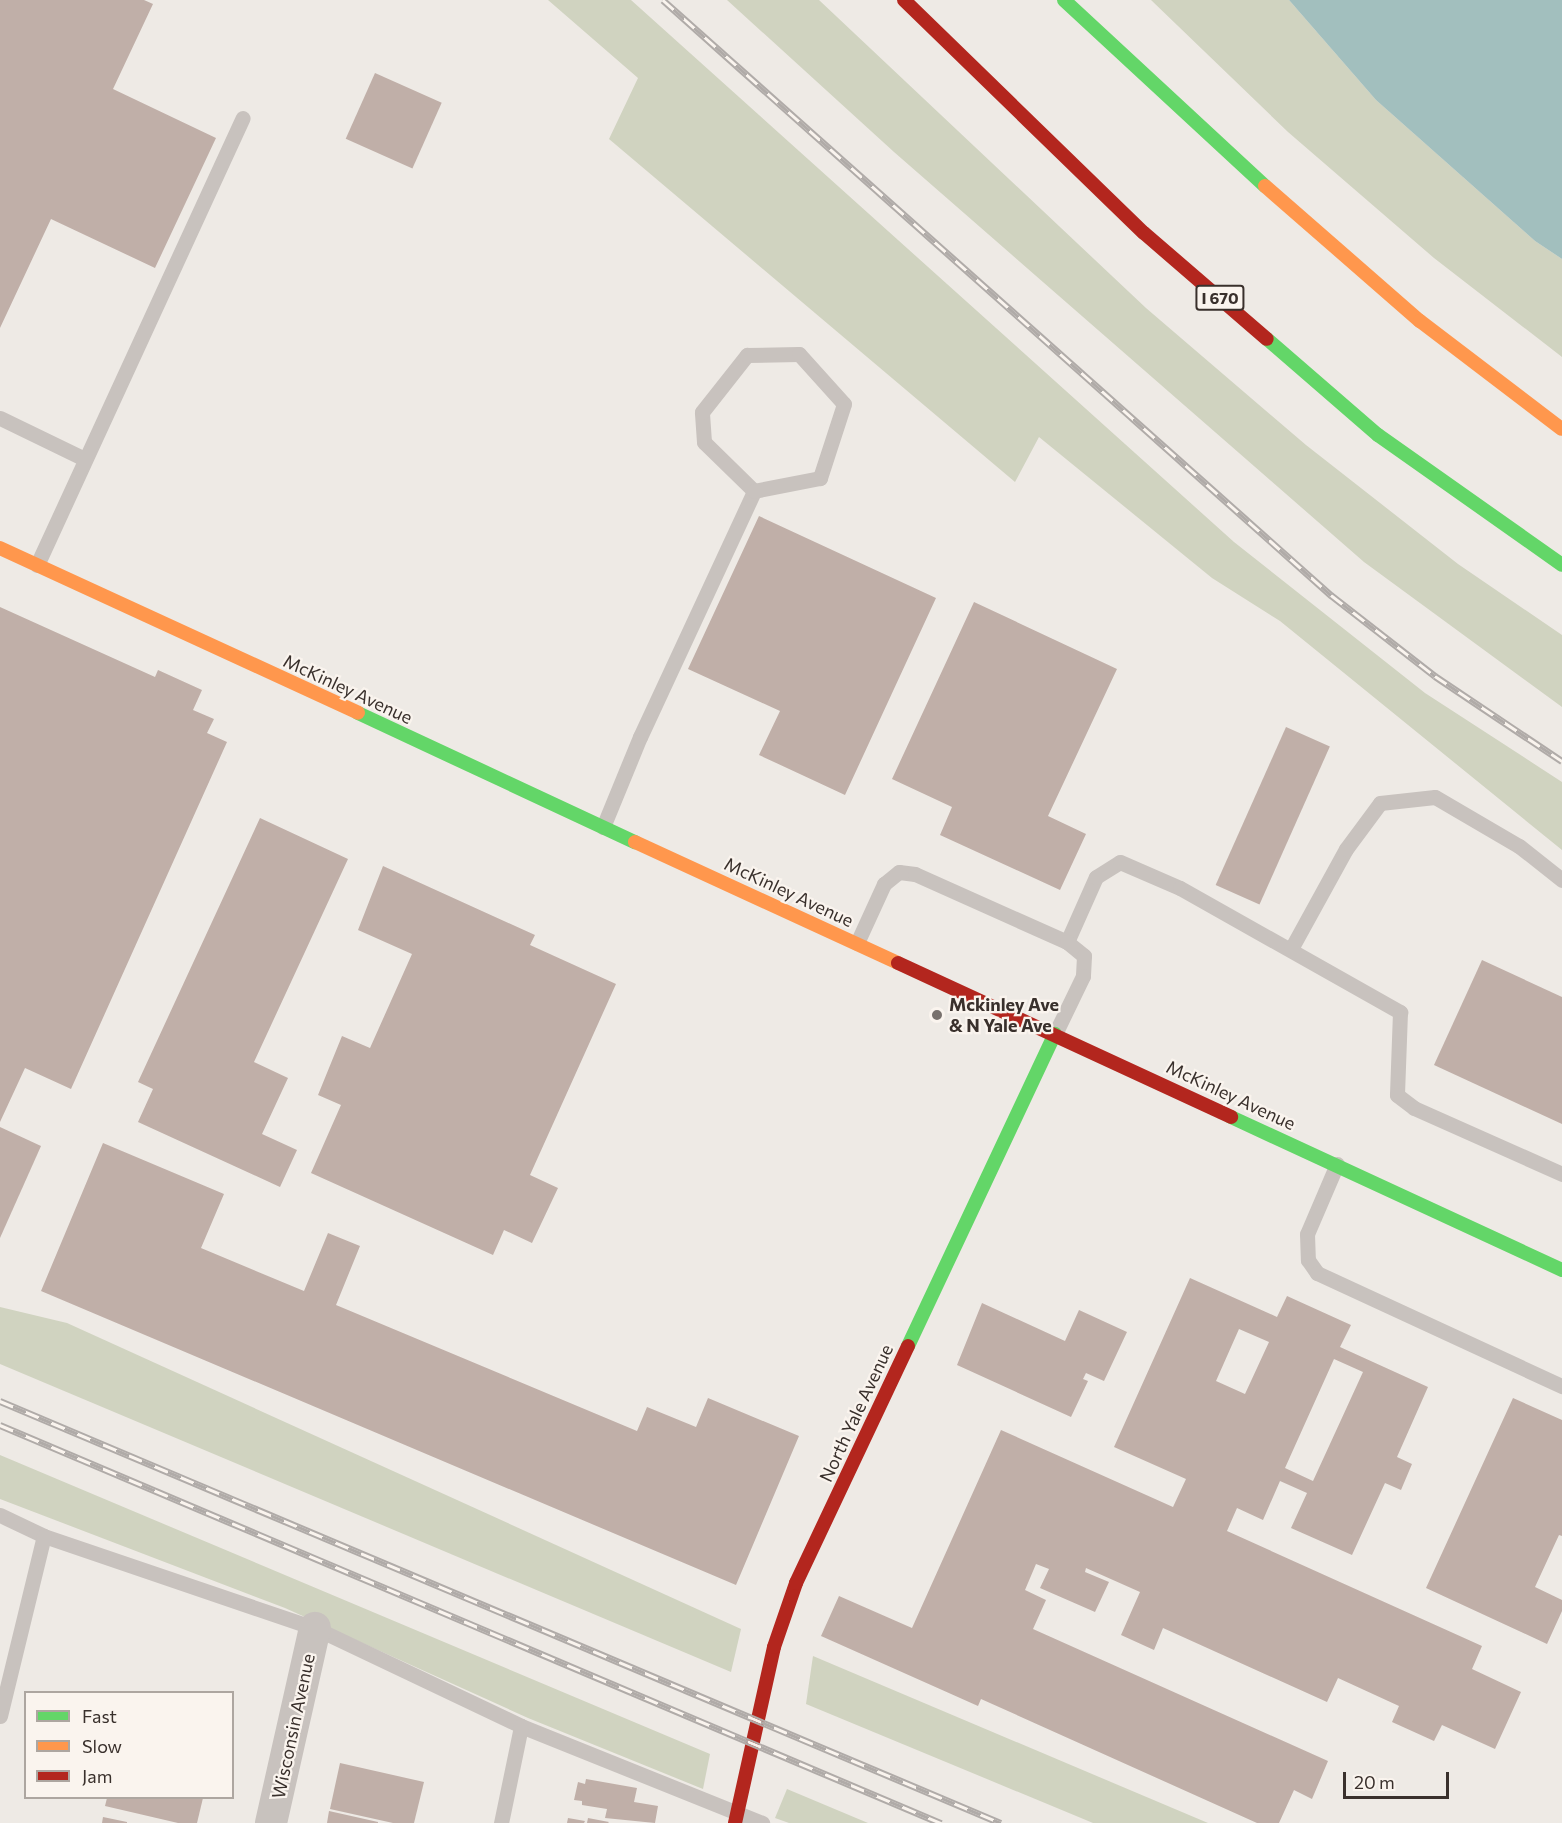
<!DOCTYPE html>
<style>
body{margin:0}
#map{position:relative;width:1562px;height:1823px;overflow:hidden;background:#eeeae5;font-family:Commissioner,sans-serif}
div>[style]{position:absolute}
.green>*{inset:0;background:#d0d3c0}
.water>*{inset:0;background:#a2bfbe}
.building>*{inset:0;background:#c0afa8;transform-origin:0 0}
.lane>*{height:15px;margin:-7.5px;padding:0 7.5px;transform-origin:7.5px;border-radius:7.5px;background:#c8c2be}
.street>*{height:32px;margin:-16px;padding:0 16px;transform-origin:16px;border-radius:16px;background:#c8c2be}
.fast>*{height:14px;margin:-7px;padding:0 7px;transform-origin:7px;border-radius:7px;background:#63d668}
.slow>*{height:14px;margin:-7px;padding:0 7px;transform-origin:7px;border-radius:7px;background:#ff974d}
.jam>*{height:14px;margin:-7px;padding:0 7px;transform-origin:7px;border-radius:7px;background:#b3261e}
.rail>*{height:7px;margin-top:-3.5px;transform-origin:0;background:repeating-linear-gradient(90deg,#faf4ee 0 14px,#b0aba8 0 28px);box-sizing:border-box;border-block:2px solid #b0aba8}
.dots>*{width:16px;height:16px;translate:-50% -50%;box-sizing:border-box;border:3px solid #faf4ee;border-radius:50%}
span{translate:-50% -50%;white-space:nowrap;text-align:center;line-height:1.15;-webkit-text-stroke:4.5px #faf4ee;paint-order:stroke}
.shield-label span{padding:2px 4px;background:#faf4ee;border:2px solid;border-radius:4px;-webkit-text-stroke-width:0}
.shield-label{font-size:16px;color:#39302c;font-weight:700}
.street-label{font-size:18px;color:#39302c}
.poi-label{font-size:18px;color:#39302c;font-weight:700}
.left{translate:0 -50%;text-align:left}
.legend{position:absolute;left:24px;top:1691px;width:210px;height:108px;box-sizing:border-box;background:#faf4ee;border:2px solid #ada6a0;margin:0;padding:8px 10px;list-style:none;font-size:18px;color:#39302c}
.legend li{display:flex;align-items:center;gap:12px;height:30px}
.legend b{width:30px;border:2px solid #ada6a0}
.scale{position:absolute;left:1343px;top:1772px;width:106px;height:27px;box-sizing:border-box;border:3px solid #39302c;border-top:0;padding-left:8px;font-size:18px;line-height:21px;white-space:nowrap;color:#39302c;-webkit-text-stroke:4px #faf4ee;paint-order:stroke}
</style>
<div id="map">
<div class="green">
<i style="clip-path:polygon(548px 0,631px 0,1234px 542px,1425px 693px,1562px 782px,1562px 850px,1280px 621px,1212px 578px,1039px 437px,1015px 482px,609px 139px,638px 78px)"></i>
<i style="clip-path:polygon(727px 0,819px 0,1146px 308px,1306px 445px,1458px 564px,1562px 635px,1562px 707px,1364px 562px,894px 152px)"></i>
<i style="clip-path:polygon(1151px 0,1289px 0,1376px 100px,1535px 241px,1562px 259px,1562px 357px,1434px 258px,1288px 132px)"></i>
<i style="clip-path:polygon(0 1307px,67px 1323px,741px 1629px,731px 1672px,0 1364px)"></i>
<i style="clip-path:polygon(0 1455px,710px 1754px,703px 1789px,528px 1718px,285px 1608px,0 1499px)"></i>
<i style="clip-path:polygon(813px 1656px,1208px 1823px,1093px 1823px,806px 1704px)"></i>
<i style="clip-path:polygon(787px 1789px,868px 1823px,789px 1823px,775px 1818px)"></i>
</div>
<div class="water">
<i style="clip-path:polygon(1289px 0,1562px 0,1562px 259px,1535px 241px,1376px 100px)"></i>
</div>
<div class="building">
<i style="clip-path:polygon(0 0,144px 0,153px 4px,113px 89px,216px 138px,155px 268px,51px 219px,0 328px)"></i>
<i style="left:375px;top:73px;width:73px;height:72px;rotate:24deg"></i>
<i style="clip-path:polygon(759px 516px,936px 598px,845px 795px,759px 755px,780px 711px,688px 669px)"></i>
<i style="clip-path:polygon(974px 602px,1117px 669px,1048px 816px,1086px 834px,1060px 890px,940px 835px,952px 807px,892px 779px)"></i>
<i style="clip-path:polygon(0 607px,155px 677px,158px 670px,202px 690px,193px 710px,214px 719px,207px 733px,227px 742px,71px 1089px,25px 1068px,0 1122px)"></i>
<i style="left:1286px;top:727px;width:48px;height:173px;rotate:24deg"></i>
<i style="clip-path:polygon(260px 818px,348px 859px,254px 1062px,288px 1078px,262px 1134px,297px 1150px,280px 1187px,138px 1122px,153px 1089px,138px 1082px)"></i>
<i style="clip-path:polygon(383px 866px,535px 935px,530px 945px,616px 984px,530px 1175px,558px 1188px,532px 1243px,504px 1230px,493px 1255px,311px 1173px,341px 1105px,318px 1095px,342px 1036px,370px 1048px,412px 954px,358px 930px)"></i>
<i style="clip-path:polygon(1482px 960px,1562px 997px,1562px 1124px,1434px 1065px)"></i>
<i style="clip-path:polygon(0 1127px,41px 1146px,0 1238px)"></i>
<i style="clip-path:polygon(103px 1143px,224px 1194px,201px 1248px,304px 1291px,328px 1233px,360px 1246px,336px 1305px,637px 1431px,647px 1407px,696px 1427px,708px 1398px,799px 1436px,736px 1585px,41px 1291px)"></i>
<i style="clip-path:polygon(evenodd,1190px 1278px,1277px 1317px,1287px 1296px,1351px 1325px,1340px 1347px,1428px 1387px,1397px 1457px,1412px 1464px,1401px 1490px,1385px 1483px,1352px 1555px,1291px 1528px,1307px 1493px,1280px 1481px,1263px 1520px,1237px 1508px,1227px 1531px,1482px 1646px,1472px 1669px,1521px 1692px,1495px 1749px,1442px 1725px,1434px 1741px,1392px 1722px,1399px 1706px,1338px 1678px,1327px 1702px,1163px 1628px,1154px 1650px,1121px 1635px,1140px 1592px,1086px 1568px,1085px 1572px,1109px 1582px,1095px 1612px,1040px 1588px,1049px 1569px,1036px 1564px,1025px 1590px,1046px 1600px,1033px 1629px,1328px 1761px,1312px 1799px,1294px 1790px,1279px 1823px,1257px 1823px,981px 1699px,978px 1706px,821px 1636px,839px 1596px,912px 1628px,1001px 1430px,1173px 1507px,1186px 1479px,1114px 1447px,1190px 1278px,1239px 1329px,1269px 1342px,1245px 1394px,1216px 1381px,1239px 1329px,1190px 1278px,1334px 1359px,1363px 1372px,1313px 1481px,1285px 1468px,1334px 1359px)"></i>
<i style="clip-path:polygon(982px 1303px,1065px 1341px,1079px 1310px,1127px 1332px,1104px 1381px,1086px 1373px,1083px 1379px,1088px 1381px,1071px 1417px,957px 1365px)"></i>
<i style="clip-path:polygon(1513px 1398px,1562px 1420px,1562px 1536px,1559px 1535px,1535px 1587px,1562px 1600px,1562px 1611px,1547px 1644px,1426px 1588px)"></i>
<i style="clip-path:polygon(340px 1763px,424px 1782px,414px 1823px,393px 1823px,330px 1809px)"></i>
<i style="clip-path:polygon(586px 1779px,637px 1788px,634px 1802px,658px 1806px,655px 1823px,605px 1818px,607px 1809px,582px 1805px,582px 1801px,574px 1800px,578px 1782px,585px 1784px)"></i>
<i style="clip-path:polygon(107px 1798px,203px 1798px,197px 1823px,178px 1823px,105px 1806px)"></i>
<i style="clip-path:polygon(329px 1811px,378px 1822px,378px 1823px,327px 1823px)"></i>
<i style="clip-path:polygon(103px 1817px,127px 1822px,127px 1823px,102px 1823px)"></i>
<i style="clip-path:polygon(568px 1818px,585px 1821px,584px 1823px,567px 1823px)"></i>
<i style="clip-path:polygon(588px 1818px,609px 1822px,608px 1823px,587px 1823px)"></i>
</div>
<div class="lane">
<i style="left:0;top:418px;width:94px;rotate:25.8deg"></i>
<i style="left:37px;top:565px;width:492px;rotate:-65.3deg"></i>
<i style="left:603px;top:827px;width:97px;rotate:-67.7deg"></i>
<i style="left:640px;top:737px;width:271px;rotate:-65.1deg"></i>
<i style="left:754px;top:491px;width:70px;rotate:-135.6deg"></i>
<i style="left:704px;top:442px;width:30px;rotate:-94deg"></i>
<i style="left:702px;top:412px;width:73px;rotate:-51.7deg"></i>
<i style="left:747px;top:355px;width:52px;rotate:-1.1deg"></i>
<i style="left:799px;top:354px;width:67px;rotate:48deg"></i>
<i style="left:844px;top:404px;width:78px;rotate:108deg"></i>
<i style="left:820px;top:478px;width:67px;rotate:168.9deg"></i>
<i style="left:1067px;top:942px;width:71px;rotate:-66deg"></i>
<i style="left:1096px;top:877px;width:28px;rotate:-32deg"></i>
<i style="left:1120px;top:862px;width:65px;rotate:23.4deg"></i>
<i style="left:1180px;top:888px;width:253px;rotate:29.4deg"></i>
<i style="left:1400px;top:1012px;width:83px;rotate:92.1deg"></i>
<i style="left:1397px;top:1095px;width:21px;rotate:37deg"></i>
<i style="left:1414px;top:1108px;width:162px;rotate:24deg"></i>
<i style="left:857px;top:943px;width:65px;rotate:-65.4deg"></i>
<i style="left:884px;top:884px;width:19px;rotate:-39deg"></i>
<i style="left:899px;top:872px;width:16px;rotate:7deg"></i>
<i style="left:915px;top:874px;width:167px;rotate:24.1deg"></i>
<i style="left:1067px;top:942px;width:22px;rotate:39deg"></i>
<i style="left:1084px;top:956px;width:20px;rotate:93deg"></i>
<i style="left:1083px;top:976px;width:64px;rotate:115.8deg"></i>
<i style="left:1291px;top:949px;width:114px;rotate:-61.2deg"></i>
<i style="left:1346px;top:849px;width:57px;rotate:-53.5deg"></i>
<i style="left:1380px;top:803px;width:55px;rotate:-6.2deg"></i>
<i style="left:1435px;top:797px;width:97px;rotate:30.3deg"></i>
<i style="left:1519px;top:846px;width:55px;rotate:38.3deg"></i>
<i style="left:1337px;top:1164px;width:76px;rotate:113.2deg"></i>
<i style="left:1307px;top:1234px;width:26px;rotate:88deg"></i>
<i style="left:1308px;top:1260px;width:16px;rotate:55deg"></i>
<i style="left:1317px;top:1273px;width:270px;rotate:24.8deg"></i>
<i style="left:0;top:1515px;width:49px;rotate:25.5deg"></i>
<i style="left:44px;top:1536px;width:286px;rotate:18.8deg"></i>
<i style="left:315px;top:1628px;width:228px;rotate:25.4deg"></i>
<i style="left:521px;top:1726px;width:260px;rotate:21.9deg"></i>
<i style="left:0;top:1716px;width:185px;rotate:-76.3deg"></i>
<i style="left:501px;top:1823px;width:99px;rotate:-78.3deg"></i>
</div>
<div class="street">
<i style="left:271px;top:1823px;width:200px;rotate:-77.3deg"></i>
</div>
<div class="fast">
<i style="left:1064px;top:0;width:274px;rotate:42.8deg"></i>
<i style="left:1267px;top:339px;width:147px;rotate:40.9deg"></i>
<i style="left:1378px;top:435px;width:225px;rotate:35.2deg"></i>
<i style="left:358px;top:713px;width:306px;rotate:25deg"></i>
<i style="left:1231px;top:1117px;width:365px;rotate:24.8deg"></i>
<i style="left:908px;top:1346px;width:345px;rotate:-64.8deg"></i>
</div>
<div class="slow">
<i style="left:1265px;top:186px;width:206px;rotate:41.1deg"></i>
<i style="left:1420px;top:321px;width:178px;rotate:37.3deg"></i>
<i style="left:0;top:548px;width:394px;rotate:24.7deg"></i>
<i style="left:635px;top:842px;width:289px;rotate:24.7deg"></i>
</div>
<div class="jam">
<i style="left:904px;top:0;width:334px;rotate:44.2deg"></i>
<i style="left:1144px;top:233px;width:162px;rotate:40.8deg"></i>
<i style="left:898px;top:963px;width:367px;rotate:24.8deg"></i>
<i style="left:735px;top:1823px;width:180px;rotate:-77.5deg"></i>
<i style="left:774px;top:1647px;width:68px;rotate:-71deg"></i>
<i style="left:796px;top:1583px;width:262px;rotate:-64.7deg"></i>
</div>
<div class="rail">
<i style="left:663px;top:0;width:895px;rotate:41.69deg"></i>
<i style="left:1331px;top:595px;width:132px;rotate:37.9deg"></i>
<i style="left:1435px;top:676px;width:153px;rotate:33.8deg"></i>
<i style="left:0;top:1401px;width:1086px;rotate:22.86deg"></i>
<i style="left:0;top:1425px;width:1022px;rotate:22.93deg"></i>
</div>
<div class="dots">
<i style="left:937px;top:1015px;background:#78716d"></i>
</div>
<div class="shield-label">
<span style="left:1220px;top:298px">I 670</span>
</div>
<div class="street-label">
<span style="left:348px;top:689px;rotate:25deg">McKinley Avenue</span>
<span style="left:789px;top:892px;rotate:25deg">McKinley Avenue</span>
<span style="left:1231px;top:1095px;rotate:25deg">McKinley Avenue</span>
<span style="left:856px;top:1413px;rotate:-65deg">North Yale Avenue</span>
<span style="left:293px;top:1726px;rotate:-78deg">Wisconsin Avenue</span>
</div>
<div class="poi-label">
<span class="left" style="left:949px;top:1015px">Mckinley Ave<br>&amp; N Yale Ave</span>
</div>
<ul class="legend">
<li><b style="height:8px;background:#63d668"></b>Fast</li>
<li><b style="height:8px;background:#ff974d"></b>Slow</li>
<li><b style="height:8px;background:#b3261e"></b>Jam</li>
</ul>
<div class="scale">20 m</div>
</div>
